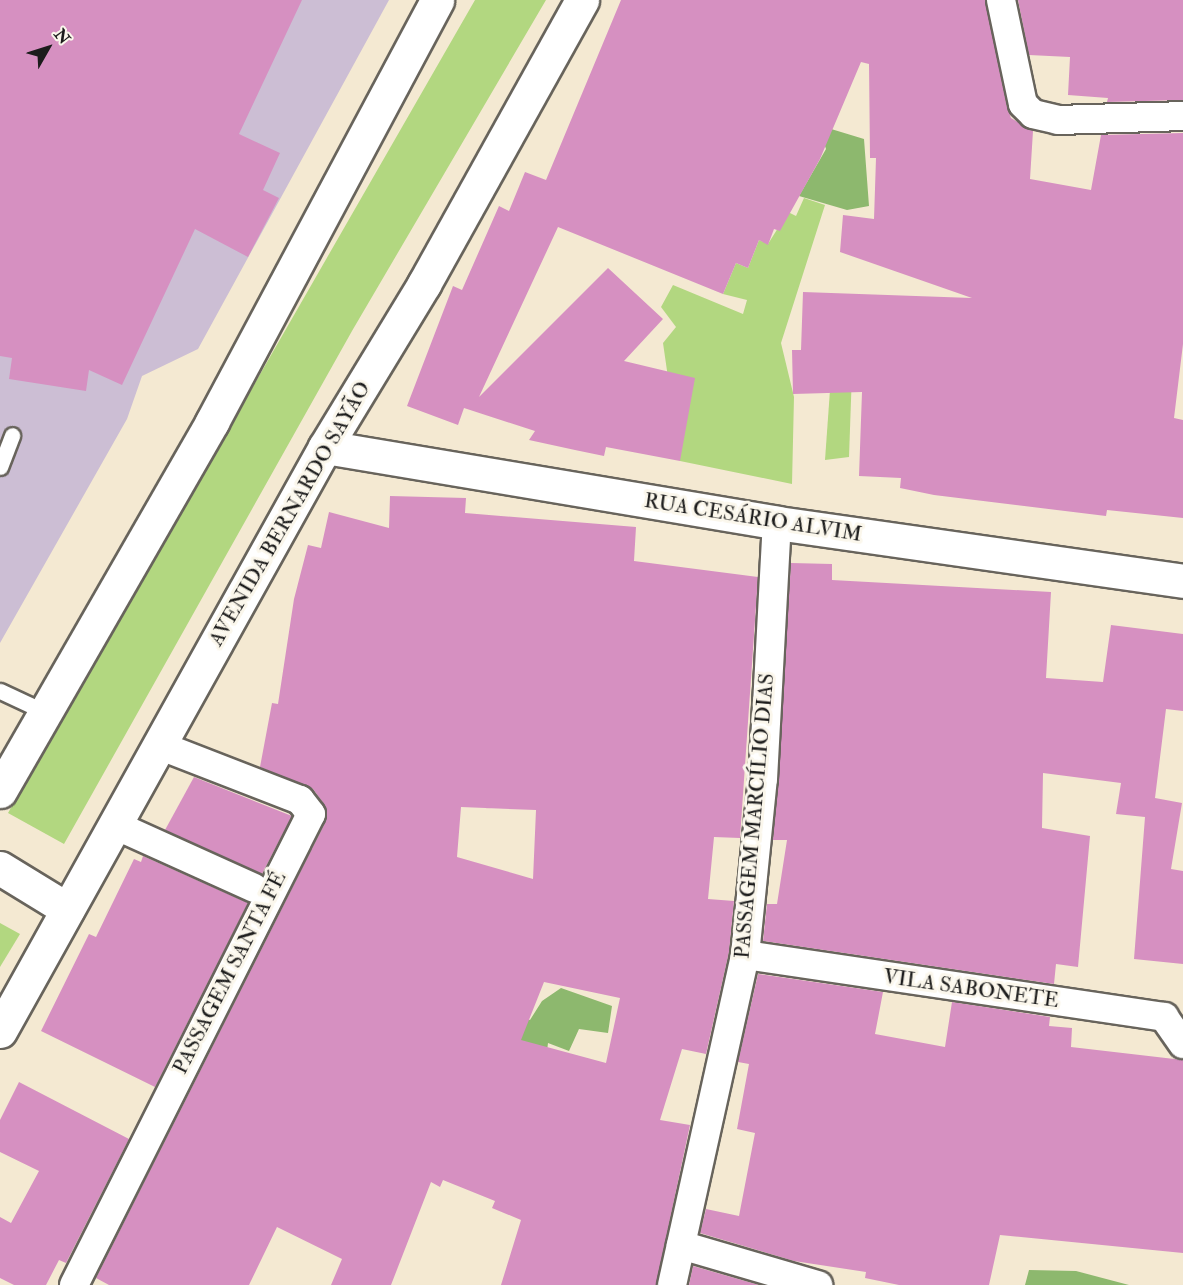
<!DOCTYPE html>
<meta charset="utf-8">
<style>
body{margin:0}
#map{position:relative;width:1183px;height:1285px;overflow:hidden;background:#f4e9d2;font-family:"IM FELL Double Pica",serif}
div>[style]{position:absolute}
.industrial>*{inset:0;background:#ccbed4}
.green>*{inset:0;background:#b2d780}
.forest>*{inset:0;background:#8db86e}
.building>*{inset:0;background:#d690c1}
.roads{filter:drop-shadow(2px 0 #68645c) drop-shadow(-2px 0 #68645c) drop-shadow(0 2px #68645c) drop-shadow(0 -2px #68645c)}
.lane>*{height:15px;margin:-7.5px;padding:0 7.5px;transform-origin:7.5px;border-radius:7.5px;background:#fff}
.street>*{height:28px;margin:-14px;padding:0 14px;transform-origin:14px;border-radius:14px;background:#fff}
.secondary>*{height:33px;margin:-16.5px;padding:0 16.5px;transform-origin:16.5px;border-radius:16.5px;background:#fff}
span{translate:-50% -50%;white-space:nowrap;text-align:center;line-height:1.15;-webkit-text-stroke:6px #fbf7ec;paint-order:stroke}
.street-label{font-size:21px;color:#1c1c1c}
.north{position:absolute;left:18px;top:18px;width:60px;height:60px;-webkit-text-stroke:4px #fbf7ec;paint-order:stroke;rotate:51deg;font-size:16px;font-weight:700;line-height:24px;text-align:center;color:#1c1c1c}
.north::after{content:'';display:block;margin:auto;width:21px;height:27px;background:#1c1c1c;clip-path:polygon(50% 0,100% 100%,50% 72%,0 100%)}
</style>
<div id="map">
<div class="industrial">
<i style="clip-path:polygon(0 0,389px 0,198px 349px,142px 376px,127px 419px,0 643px)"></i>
</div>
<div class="green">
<i style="clip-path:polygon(475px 0,546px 0,352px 331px,64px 844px,8px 813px)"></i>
<i style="clip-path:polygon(804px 198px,825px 205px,781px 343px,794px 397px,792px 484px,680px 461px,663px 343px,676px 327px,661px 307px,673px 285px,743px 314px,747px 300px,723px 294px,736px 263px,748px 268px,759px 240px,768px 244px,788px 212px,796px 216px)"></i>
<i style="clip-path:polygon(833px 348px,852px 372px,849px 457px,825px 460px)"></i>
<i style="clip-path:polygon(0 923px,20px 934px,0 967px)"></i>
</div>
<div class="forest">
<i style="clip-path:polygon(818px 125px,864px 139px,869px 206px,847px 210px,799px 196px,826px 149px)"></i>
<i style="clip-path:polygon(561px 988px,612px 1006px,608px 1033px,579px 1029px,569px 1051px,548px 1043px,546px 1059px,512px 1050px,506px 1012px,530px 1020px,542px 1001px)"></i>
<i style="clip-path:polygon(1029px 1270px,1076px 1271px,1129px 1285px,1025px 1285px)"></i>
</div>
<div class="building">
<i style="clip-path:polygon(0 0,302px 0,239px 134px,280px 153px,263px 190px,279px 198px,248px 257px,195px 229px,122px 385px,89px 370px,86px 391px,9px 379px,12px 358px,0 356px)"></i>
<i style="clip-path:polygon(621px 0,985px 0,1007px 107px,1011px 118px,1033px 131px,1030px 179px,1091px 190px,1101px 135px,1183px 133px,1183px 344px,1174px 418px,1183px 420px,1183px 518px,1107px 510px,1106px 516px,934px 495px,900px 488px,901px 478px,859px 476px,862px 392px,793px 394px,792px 350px,801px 350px,803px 292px,972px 298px,840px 252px,843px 215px,874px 219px,876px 158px,870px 158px,869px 64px,861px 62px,820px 159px,780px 231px,774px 229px,768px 245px,759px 240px,748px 268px,736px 263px,723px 294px,558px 227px,479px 397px,608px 268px,663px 319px,624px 361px,695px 378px,680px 461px,606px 447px,604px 456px,575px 450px,529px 440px,535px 431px,464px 408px,458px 425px,407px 406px,453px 286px,462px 290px,499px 206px,509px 211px,525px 172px,546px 180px)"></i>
<i style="clip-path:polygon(1018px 0,1183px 0,1183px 100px,1107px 102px,1108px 98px,1068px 95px,1070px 57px,1029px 55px)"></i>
<i style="clip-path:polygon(evenodd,390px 496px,466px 498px,465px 513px,636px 527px,634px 561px,758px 577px,740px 838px,714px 837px,708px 899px,734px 901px,729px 952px,706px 1054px,682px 1049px,660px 1120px,690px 1125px,656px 1285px,501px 1285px,521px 1220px,492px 1208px,495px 1201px,443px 1180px,440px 1187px,431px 1182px,391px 1285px,331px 1285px,342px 1259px,277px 1227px,249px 1285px,109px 1285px,96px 1278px,326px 821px,324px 804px,313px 789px,260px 767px,272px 703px,278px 704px,294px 599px,308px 545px,321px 548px,329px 512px,389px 528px,390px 496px,461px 807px,536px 810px,533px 879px,457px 857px,461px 807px,390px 496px,544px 982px,620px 998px,606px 1063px,521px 1040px,544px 982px)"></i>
<i style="clip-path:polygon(791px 563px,832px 564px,832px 580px,1051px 592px,1046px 678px,1103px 682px,1111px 625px,1183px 634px,1183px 711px,1166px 709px,1155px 798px,1182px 803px,1171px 869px,1183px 871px,1183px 964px,1134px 959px,1145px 817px,1116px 814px,1121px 783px,1043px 773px,1042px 828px,1090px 836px,1078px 967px,1056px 964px,1054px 984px,763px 941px,767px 904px,777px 904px,787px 840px,773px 840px)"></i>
<i style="clip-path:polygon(194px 777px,292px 816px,262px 874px,165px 830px)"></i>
<i style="clip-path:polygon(143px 856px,248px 903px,155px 1087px,41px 1031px,89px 934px,96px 937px,134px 859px,141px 862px)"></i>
<i style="clip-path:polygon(758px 974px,883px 992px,875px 1034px,945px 1047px,952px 1002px,1050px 1017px,1049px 1026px,1072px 1028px,1071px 1047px,1183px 1060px,1183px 1253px,1000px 1235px,989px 1285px,899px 1285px,865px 1278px,866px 1272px,794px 1261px,700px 1233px,706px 1209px,739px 1216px,755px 1133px,737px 1129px,749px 1064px,738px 1062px)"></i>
<i style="clip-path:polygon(19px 1082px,129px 1139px,66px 1263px,59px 1260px,46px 1285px,14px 1285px,0 1278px,0 1217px,11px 1223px,39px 1171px,0 1152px,0 1120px)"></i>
<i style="clip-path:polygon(693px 1266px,759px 1285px,689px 1285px)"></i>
</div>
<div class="roads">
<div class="lane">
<i style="left:0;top:467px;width:34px;rotate:-69deg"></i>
<i style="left:0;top:691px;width:50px;rotate:25deg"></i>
</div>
<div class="street">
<i style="left:1001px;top:0;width:106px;rotate:78.1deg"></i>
<i style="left:1023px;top:104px;width:14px;rotate:45deg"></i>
<i style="left:1033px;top:114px;width:26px;rotate:13deg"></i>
<i style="left:1058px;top:120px;width:125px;rotate:-1.8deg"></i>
<i style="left:117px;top:826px;width:150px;rotate:24.3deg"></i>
<i style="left:745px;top:955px;width:424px;rotate:8.4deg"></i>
<i style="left:1164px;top:1017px;width:33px;rotate:55deg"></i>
<i style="left:681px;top:1245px;width:143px;rotate:16.3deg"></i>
<i style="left:74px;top:1285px;width:527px;rotate:-63.29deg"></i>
<i style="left:311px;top:814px;width:18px;rotate:-128deg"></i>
<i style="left:300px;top:800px;width:152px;rotate:-158.8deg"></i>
<i style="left:672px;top:1285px;width:338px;rotate:-77.5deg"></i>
<i style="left:745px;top:955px;width:177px;rotate:-84.2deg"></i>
<i style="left:763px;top:779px;width:256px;rotate:-86.9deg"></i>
</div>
<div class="secondary">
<i style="left:325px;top:447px;width:458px;rotate:9.5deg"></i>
<i style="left:777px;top:523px;width:410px;rotate:8.1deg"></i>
<i style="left:0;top:791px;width:426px;rotate:-60.1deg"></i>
<i style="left:212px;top:422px;width:478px;rotate:-61.9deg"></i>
<i style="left:0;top:868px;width:79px;rotate:31.5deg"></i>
<i style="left:0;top:1031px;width:668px;rotate:-60.9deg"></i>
<i style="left:325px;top:447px;width:191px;rotate:-58.7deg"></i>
<i style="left:424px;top:284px;width:325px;rotate:-60.9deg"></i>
</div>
</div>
<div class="street-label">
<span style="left:290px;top:514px;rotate:-60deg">AVENIDA BERNARDO SAYÃO</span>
<span style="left:753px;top:518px;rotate:9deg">RUA CESÁRIO ALVIM</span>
<span style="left:755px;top:816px;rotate:-85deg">PASSAGEM MARCÍLIO DIAS</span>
<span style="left:230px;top:973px;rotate:-63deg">PASSAGEM SANTA FÉ</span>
<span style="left:971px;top:989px;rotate:8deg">VILA SABONETE</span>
</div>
<div class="north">N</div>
</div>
